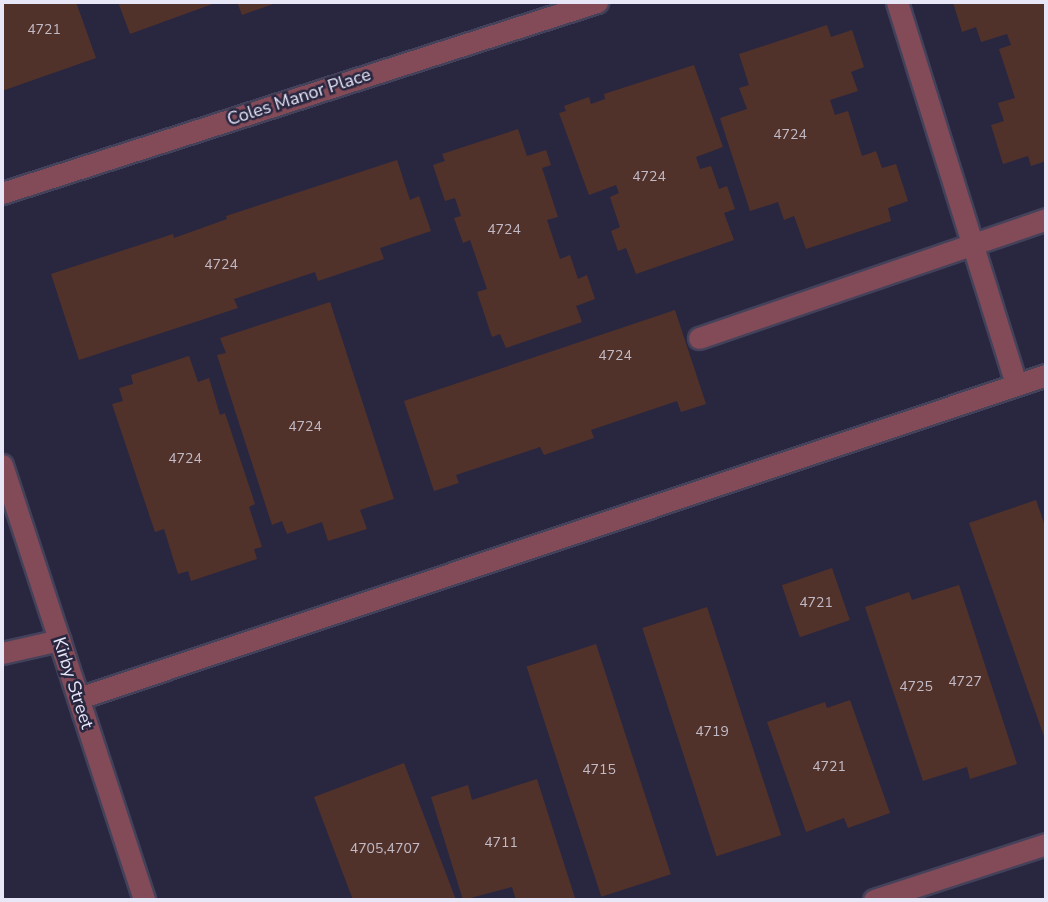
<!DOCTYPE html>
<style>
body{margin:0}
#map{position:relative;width:1048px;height:902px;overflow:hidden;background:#292640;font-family:"Nunito Sans",sans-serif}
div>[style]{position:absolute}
.building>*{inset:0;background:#51322b;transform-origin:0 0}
.roads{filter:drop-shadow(2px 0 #44415a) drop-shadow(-2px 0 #44415a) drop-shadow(0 2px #44415a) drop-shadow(0 -2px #44415a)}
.lane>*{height:21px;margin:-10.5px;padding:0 10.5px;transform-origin:10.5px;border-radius:10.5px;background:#834a58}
.street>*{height:21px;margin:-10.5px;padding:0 10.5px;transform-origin:10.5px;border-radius:10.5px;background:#834a58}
span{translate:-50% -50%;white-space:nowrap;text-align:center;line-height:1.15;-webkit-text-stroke:5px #292640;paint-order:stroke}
.number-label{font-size:14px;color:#c2bac5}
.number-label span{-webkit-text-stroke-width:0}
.street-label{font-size:18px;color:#e7e7f8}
.frame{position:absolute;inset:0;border:4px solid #e7e7f8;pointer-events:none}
</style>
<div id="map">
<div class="building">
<i style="clip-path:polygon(2px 2px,76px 2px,96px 58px,2px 91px)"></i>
<i style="clip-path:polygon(118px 2px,218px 2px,130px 34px)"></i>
<i style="clip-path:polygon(237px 2px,279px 2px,242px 15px)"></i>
<i style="clip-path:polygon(953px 2px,1046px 2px,1046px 161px,1031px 166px,1028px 156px,1003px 164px,991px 125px,1004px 121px,998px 103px,1015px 98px,999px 49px,1011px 45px,1007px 34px,981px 42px,976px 27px,962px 32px)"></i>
<i style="clip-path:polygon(827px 25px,831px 37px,852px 30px,864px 67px,851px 72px,858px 91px,830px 100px,835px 115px,848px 111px,862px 156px,876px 151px,882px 168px,896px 164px,908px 201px,888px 208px,891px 221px,806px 249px,794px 216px,784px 220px,778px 202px,750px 211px,720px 118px,747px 109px,739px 88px,749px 85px,739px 54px)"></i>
<i style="clip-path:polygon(694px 65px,723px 147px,696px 157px,700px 169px,711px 166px,719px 189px,727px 186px,735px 209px,724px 213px,734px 240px,636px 274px,626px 248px,618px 251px,611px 231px,620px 227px,610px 197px,619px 193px,616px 185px,589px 195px,559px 113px,566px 111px,564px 106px,589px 97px,591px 104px,605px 99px,604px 94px)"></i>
<i style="clip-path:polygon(518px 129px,527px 156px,546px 150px,551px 165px,542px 168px,558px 217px,547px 220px,560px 259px,570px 255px,578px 279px,587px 275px,595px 299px,576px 306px,582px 322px,506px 348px,500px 334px,492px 337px,477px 292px,487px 289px,470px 240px,463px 243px,454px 218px,461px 216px,455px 198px,445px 201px,433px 165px,445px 161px,442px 154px)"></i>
<i style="clip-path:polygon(397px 160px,410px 200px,419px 196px,431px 231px,380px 248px,384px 259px,318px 281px,315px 272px,234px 299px,238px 308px,79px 360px,51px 274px,173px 234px,174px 238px,227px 219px,226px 216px)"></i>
<i style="clip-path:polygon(330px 302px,394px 499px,360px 510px,367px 529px,328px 541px,322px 522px,287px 534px,282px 521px,272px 525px,217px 355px,226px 353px,220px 338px)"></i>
<i style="clip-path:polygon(675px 310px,706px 404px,681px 412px,677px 401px,591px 430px,594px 438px,544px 455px,540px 447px,456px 475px,459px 483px,434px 491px,404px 401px)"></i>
<i style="clip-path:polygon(189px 356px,198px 382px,209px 378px,220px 415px,225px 413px,255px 504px,249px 507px,262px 547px,254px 549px,257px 559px,191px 581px,188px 571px,178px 574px,164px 529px,155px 532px,112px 404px,123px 401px,119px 388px,133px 384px,131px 375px)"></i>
<i style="clip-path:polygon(1036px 500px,1046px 529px,1046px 742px,969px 523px)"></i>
<i style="left:832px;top:568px;width:55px;height:53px;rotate:71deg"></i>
<i style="clip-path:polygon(959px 585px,1017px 764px,970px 779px,967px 767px,923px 781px,865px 607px,909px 592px,912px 600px)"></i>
<i style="left:707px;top:607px;width:240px;height:68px;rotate:72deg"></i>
<i style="left:596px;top:644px;width:242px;height:73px;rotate:72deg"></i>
<i style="clip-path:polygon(850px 700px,890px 813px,848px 828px,844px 818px,806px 832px,767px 722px,825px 702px,827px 708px)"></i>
<i style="clip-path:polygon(404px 763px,456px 900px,353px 900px,314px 797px)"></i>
<i style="clip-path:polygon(537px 779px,575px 898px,516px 900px,512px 887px,463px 900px,431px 797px,468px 785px,472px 800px)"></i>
</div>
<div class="roads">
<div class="lane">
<i style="left:897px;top:2px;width:400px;rotate:72.7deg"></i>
<i style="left:2px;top:193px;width:625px;rotate:-17.8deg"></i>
<i style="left:699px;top:338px;width:367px;rotate:-18.9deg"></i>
<i style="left:2px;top:653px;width:59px;rotate:-12.6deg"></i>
<i style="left:79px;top:698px;width:1020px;rotate:-18.47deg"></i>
</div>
<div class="street">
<i style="left:2px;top:465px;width:458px;rotate:71.9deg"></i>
<i style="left:874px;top:900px;width:181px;rotate:-18deg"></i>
</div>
</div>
<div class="number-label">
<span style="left:44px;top:30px">4721</span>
<span style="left:790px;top:135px">4724</span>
<span style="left:649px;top:177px">4724</span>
<span style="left:504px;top:230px">4724</span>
<span style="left:221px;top:265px">4724</span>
<span style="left:615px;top:356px">4724</span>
<span style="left:305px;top:427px">4724</span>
<span style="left:185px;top:459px">4724</span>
<span style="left:816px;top:603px">4721</span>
<span style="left:965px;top:682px">4727</span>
<span style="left:916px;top:687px">4725</span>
<span style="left:712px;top:732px">4719</span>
<span style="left:829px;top:767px">4721</span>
<span style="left:599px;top:770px">4715</span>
<span style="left:501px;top:843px">4711</span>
<span style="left:385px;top:849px">4705,4707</span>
</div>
<div class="street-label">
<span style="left:299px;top:97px;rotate:-18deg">Coles Manor Place</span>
<span style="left:73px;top:683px;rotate:72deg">Kirby Street</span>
</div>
<div class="frame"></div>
</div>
